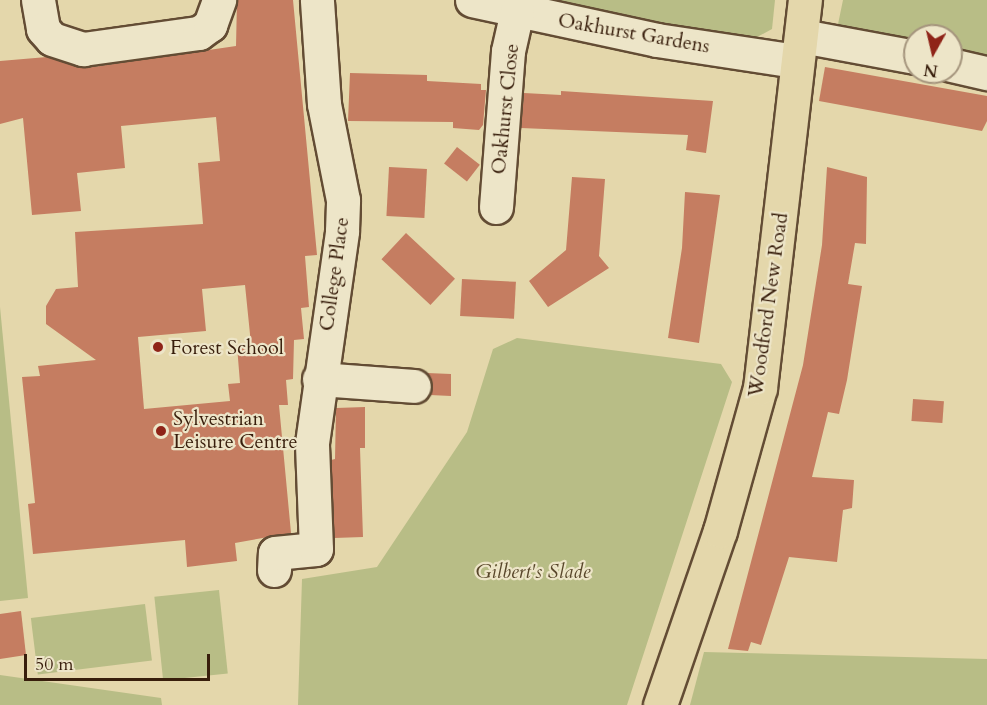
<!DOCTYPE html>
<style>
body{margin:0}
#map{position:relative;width:987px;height:705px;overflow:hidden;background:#e4d7ab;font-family:Cardo,serif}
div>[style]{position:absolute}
.green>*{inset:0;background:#b8bd86;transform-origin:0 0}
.building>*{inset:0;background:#c57d61;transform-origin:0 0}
.roads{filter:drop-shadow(2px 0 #634c34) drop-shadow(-2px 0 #634c34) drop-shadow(0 2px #634c34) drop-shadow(0 -2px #634c34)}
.minor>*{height:33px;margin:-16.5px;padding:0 16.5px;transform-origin:16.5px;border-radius:16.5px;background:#ede5c8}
.major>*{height:33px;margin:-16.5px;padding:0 16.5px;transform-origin:16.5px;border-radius:16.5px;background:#e4d7ab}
.dots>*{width:16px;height:16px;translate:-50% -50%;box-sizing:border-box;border:3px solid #ede5c8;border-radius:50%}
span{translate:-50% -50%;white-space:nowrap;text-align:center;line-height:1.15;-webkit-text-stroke:4.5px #ede5c8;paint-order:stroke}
.street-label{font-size:20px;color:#381e0c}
.poi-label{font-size:20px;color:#381e0c}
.left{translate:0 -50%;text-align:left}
.park-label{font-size:20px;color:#58462a;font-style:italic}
.north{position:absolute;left:903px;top:24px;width:60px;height:60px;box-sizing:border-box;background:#ede5c8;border:2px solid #a5957d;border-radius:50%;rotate:188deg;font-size:16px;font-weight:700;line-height:24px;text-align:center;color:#381e0c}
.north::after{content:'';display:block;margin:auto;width:21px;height:27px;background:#8f2418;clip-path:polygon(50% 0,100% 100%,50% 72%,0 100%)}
.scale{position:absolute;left:24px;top:654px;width:186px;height:27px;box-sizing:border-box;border:3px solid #381e0c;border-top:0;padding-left:8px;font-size:18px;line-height:21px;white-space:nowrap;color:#381e0c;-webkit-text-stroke:4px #ede5c8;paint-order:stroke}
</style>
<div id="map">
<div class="green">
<i style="clip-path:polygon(526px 0,775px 0,772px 29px,750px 41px)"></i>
<i style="clip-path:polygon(843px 0,987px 0,987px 56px,951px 49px,951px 36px,915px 36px,915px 41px,837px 29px)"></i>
<i style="clip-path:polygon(0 307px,28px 598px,0 601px)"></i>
<i style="clip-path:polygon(517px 338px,721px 364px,732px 382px,627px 705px,298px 705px,302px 579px,377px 567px,467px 432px,493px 349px)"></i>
<i style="left:219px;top:590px;width:84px;height:65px;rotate:84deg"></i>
<i style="left:145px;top:604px;width:57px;height:115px;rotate:83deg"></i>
<i style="clip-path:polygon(704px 652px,987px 659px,987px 705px,690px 705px)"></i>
<i style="clip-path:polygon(0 675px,161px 698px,162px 705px,0 705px)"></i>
</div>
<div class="building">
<i style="clip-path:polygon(evenodd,237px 0,293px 0,317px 255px,305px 256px,309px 307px,301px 308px,304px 339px,294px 340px,293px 379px,286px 380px,288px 405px,279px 405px,291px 533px,235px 543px,237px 561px,187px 567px,185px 540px,33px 554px,28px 504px,35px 503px,22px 377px,40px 376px,38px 366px,96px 360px,46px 324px,46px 306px,56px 289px,78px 287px,75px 232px,203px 224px,198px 163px,220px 161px,216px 117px,121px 126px,125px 168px,77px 173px,81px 211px,32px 215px,23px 118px,0 124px,0 61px,47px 57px,86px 68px,236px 46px,237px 0,245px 285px,251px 344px,237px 346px,240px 383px,228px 384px,230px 401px,144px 409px,138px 337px,206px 331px,202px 289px,245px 285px)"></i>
<i style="clip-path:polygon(825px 67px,987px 96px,987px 121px,982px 131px,819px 101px)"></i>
<i style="clip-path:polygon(350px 73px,427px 75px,427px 81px,481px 84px,481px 90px,486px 90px,483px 125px,479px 130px,453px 128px,453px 122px,348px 121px)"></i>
<i style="clip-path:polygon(561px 91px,713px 101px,706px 153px,686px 150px,688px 135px,521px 128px,524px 93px,561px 95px)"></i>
<i style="left:457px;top:147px;width:29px;height:21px;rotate:38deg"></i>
<i style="left:389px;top:167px;width:38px;height:49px;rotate:3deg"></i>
<i style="clip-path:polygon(827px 167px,867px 177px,866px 244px,855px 243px,848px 284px,862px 286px,847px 380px,839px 414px,828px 412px,812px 477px,854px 480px,852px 508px,843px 510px,837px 562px,789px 557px,761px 645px,751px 642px,748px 651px,728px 649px,803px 365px,822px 245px)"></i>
<i style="clip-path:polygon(572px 177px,605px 179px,599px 256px,609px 268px,548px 307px,529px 281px,566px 250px)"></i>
<i style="clip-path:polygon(685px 192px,720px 195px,699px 343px,668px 338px,682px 248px)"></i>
<i style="left:406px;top:233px;width:67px;height:36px;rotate:43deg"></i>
<i style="left:462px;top:279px;width:54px;height:37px;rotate:3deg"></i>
<i style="clip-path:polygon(427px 373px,451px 374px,451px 396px,430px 395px,433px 387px)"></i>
<i style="left:913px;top:399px;width:31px;height:22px;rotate:4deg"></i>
<i style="clip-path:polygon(365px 407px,365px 448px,360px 448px,363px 537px,334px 538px,331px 460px,335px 459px,336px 408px)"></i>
<i style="clip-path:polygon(21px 611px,26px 655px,0 659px,0 614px)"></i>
</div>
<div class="roads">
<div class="minor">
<i style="left:38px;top:0;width:29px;rotate:80deg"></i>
<i style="left:43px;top:29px;width:13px;rotate:48deg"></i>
<i style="left:52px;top:39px;width:33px;rotate:18deg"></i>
<i style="left:83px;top:49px;width:117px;rotate:-7.9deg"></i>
<i style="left:199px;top:33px;width:14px;rotate:-36deg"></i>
<i style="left:210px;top:25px;width:27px;rotate:-70deg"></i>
<i style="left:472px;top:0;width:189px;rotate:12.2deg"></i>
<i style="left:657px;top:40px;width:141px;rotate:8.6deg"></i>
<i style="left:802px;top:36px;width:115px;rotate:10.5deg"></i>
<i style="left:951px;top:65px;width:37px;rotate:13deg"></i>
<i style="left:496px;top:207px;width:156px;rotate:-85.6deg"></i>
<i style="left:508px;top:51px;width:41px;rotate:-77.3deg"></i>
<i style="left:319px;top:379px;width:95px;rotate:4.2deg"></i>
<i style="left:274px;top:570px;width:17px;rotate:-87deg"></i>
<i style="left:275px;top:553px;width:41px;rotate:-5.6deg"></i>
<i style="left:316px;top:549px;width:106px;rotate:-92.2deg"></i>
<i style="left:312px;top:443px;width:214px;rotate:-81.9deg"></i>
<i style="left:342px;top:231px;width:31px;rotate:-88deg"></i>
<i style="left:343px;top:200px;width:98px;rotate:-101.2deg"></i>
<i style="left:324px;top:104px;width:104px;rotate:-93.9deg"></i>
</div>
<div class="major">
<i style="left:660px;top:705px;width:184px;rotate:-71deg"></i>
<i style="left:720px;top:531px;width:148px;rotate:-74.4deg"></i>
<i style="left:760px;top:388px;width:391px;rotate:-83.4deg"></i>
</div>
</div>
<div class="dots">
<i style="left:158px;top:347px;background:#8f2418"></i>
<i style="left:161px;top:431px;background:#8f2418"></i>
</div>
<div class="street-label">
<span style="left:634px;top:33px;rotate:10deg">Oakhurst Gardens</span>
<span style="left:505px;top:109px;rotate:-84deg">Oakhurst Close</span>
<span style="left:334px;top:274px;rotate:-82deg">College Place</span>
<span style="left:768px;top:305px;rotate:-82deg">Woodford New Road</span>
</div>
<div class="poi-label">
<span class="left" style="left:170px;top:347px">Forest School</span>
<span class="left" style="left:173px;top:430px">Sylvestrian<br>Leisure Centre</span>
</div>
<div class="park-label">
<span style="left:533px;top:571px">Gilbert's Slade</span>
</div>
<div class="north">N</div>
<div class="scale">50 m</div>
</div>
